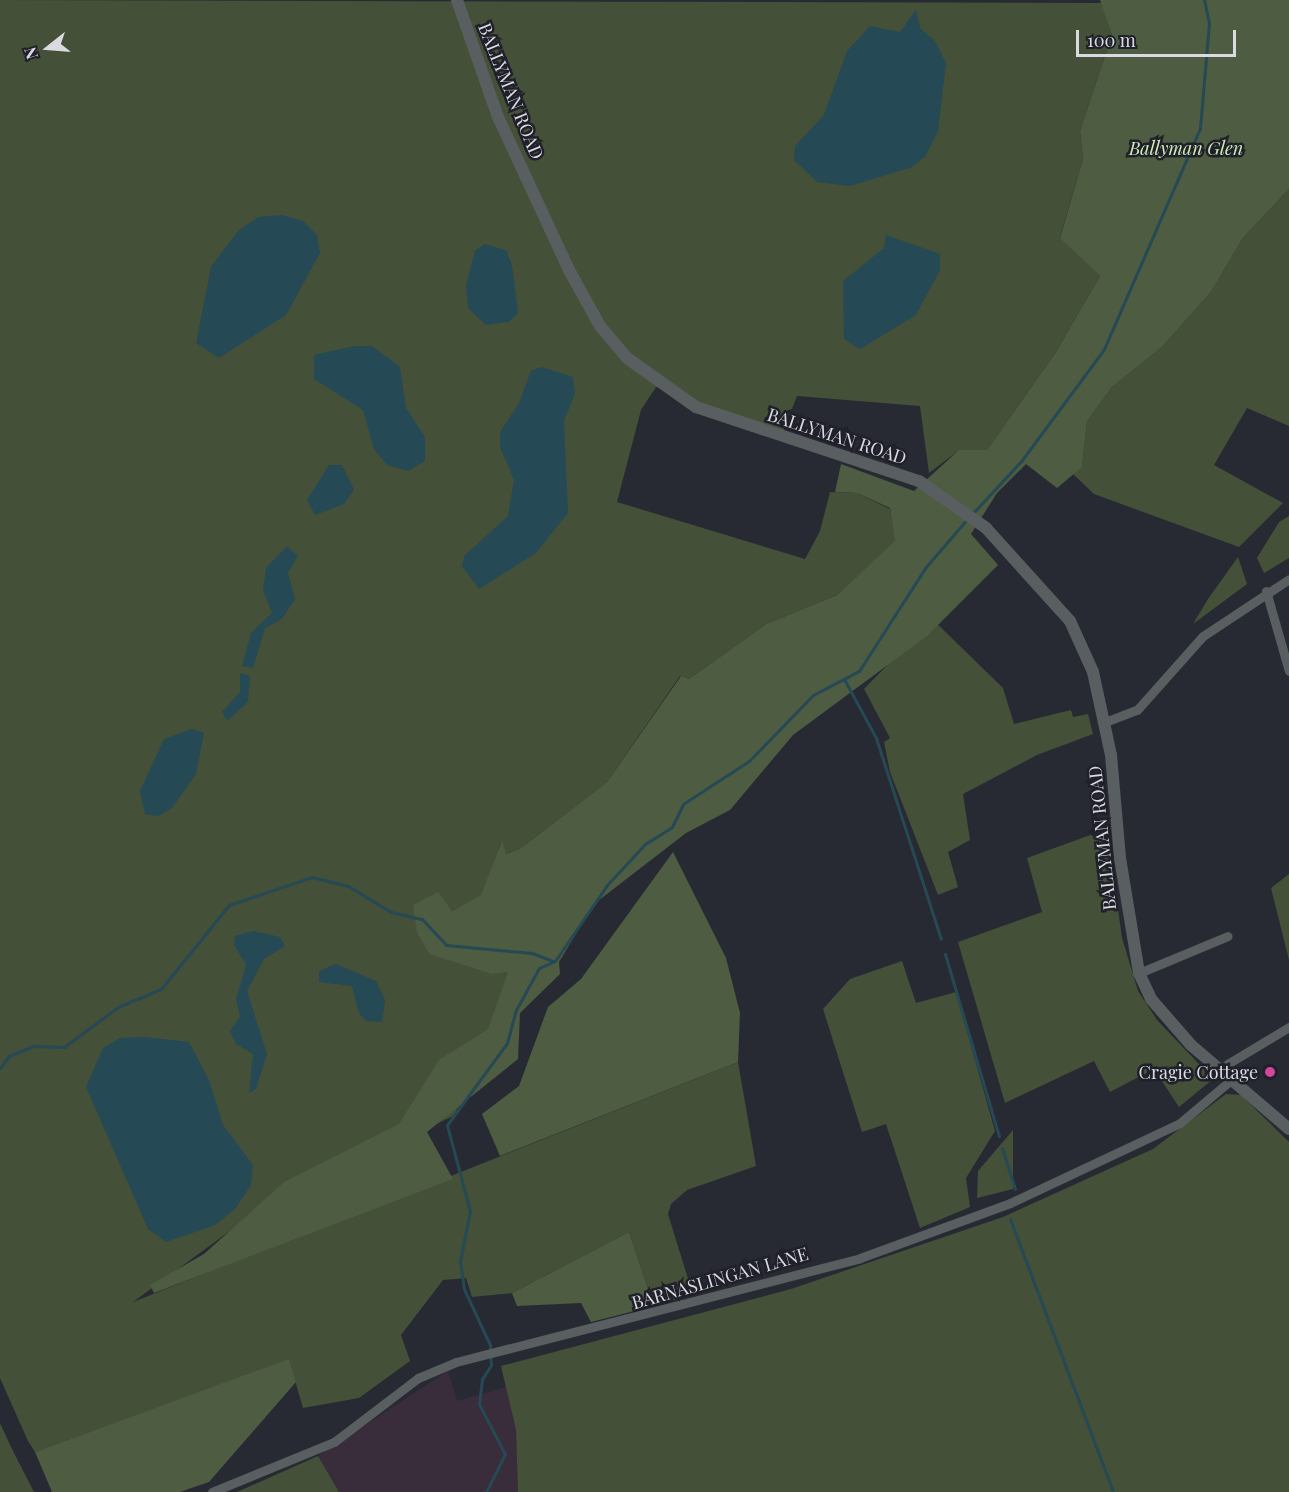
<!DOCTYPE html>
<style>
body{margin:0}
#map{position:relative;width:1289px;height:1492px;overflow:hidden;background:#282a33;font-family:"Playfair Display",serif}
div>[style]{position:absolute}
.commercial>*{inset:0;background:#392d3b}
.green>*{inset:0;background:#445038}
.forest>*{inset:0;background:#4e5c42}
.water>*{inset:0;background:#254955}
.stream>*{height:3px;margin:-1.5px;padding:0 1.5px;transform-origin:1.5px;border-radius:1.5px;background:#254955}
.minor>*{height:9px;margin:-4.5px;padding:0 4.5px;transform-origin:4.5px;border-radius:4.5px;background:#595f61}
.tertiary>*{height:12px;margin:-6px;padding:0 6px;transform-origin:6px;border-radius:6px;background:#595f61}
.dots>*{width:16px;height:16px;translate:-50% -50%;box-sizing:border-box;border:3px solid #1f2029;border-radius:50%}
span{translate:-50% -50%;white-space:nowrap;text-align:center;line-height:1.15;-webkit-text-stroke:5px #1f2029;paint-order:stroke}
.street-label{font-size:18px;color:#dadbe1}
.park-label{font-size:18px;color:#cfebb7;font-style:italic}
.poi-label{font-size:18px;color:#dadbe1}
.right{translate:-100% -50%;text-align:right}
.north{position:absolute;left:18px;top:18px;width:60px;height:60px;-webkit-text-stroke:4px #1f2029;paint-order:stroke;rotate:253deg;font-size:16px;font-weight:700;line-height:24px;text-align:center;color:#dadbe1}
.north::after{content:'';display:block;margin:auto;width:21px;height:27px;background:#dadbe1;clip-path:polygon(50% 0,100% 100%,50% 72%,0 100%)}
.scale{position:absolute;left:1076px;top:30px;width:160px;height:27px;box-sizing:border-box;border:3px solid #dadbe1;border-top:0;padding-left:8px;font-size:18px;line-height:21px;white-space:nowrap;color:#dadbe1;-webkit-text-stroke:4px #1f2029;paint-order:stroke}
</style>
<div id="map">
<div class="commercial">
<i style="clip-path:polygon(448px 1371px,457px 1401px,506px 1387px,516px 1430px,518px 1492px,339px 1492px,318px 1456px)"></i>
</div>
<div class="green">
<i style="clip-path:polygon(0 0,1102px 3px,1112px 35px,1080px 131px,1083px 159px,1060px 237px,1100px 276px,1056px 352px,987px 450px,958px 451px,929px 473px,920px 406px,797px 396px,783px 432px,656px 387px,641px 410px,617px 502px,805px 559px,820px 531px,830px 492px,857px 493px,890px 509px,896px 541px,837px 595px,766px 624px,689px 679px,680px 676px,607px 782px,521px 848px,505px 854px,501px 842px,482px 895px,452px 911px,413px 905px,518px 962px,475px 1080px,453px 1116px,257px 1211px,133px 1302px,738px 1062px,756px 1166px,687px 1190px,671px 1204px,668px 1214px,693px 1295px,654px 1306px,629px 1232px,512px 1293px,472px 1297px,466px 1278px,443px 1280px,401px 1335px,410px 1361px,359px 1398px,303px 1408px,289px 1360px,35px 1452px,28px 1441px,0 1378px)"></i>
<i style="clip-path:polygon(1289px 189px,1289px 426px,1247px 408px,1214px 465px,1283px 503px,1239px 547px,1094px 494px,1073px 474px,1082px 466px,1087px 421px,1112px 387px,1161px 348px,1211px 292px,1243px 238px)"></i>
<i style="clip-path:polygon(1289px 516px,1289px 558px,1264px 573px,1257px 558px,1279px 522px)"></i>
<i style="clip-path:polygon(1238px 557px,1247px 584px,1193px 624px,1208px 599px)"></i>
<i style="clip-path:polygon(927px 614px,1003px 688px,1014px 724px,1071px 710px,1073px 717px,1088px 714px,1093px 734px,1037px 755px,963px 794px,970px 840px,948px 852px,958px 887px,938px 895px,890px 772px,884px 742px,890px 738px,864px 689px,918px 634px)"></i>
<i style="clip-path:polygon(1107px 829px,1122px 938px,1138px 991px,1157px 1020px,1213px 1079px,1179px 1107px,1154px 1069px,1110px 1092px,1094px 1061px,1005px 1103px,958px 942px,1042px 912px,1027px 858px)"></i>
<i style="clip-path:polygon(1289px 874px,1289px 960px,1271px 888px)"></i>
<i style="clip-path:polygon(902px 961px,916px 1003px,956px 992px,995px 1131px,966px 1178px,970px 1207px,920px 1228px,886px 1124px,862px 1132px,823px 1009px,850px 979px)"></i>
<i style="clip-path:polygon(1226px 1094px,1241px 1095px,1289px 1142px,1289px 1492px,518px 1492px,516px 1430px,501px 1366px,791px 1289px,1003px 1217px,1153px 1149px)"></i>
<i style="clip-path:polygon(1013px 1130px,1013px 1189px,977px 1198px,978px 1171px)"></i>
<i style="clip-path:polygon(0 1423px,11px 1447px,34px 1492px,0 1492px)"></i>
<i style="clip-path:polygon(318px 1456px,339px 1492px,237px 1492px)"></i>
</div>
<div class="forest">
<i style="clip-path:polygon(1100px 0,1289px 0,1289px 189px,1243px 238px,1211px 292px,1161px 348px,1112px 387px,1087px 421px,1082px 467px,1057px 488px,1026px 464px,997px 493px,971px 534px,998px 565px,927px 636px,793px 735px,730px 810px,686px 833px,594px 904px,559px 962px,560px 974px,520px 1013px,518px 1059px,427px 1132px,453px 1179px,154px 1293px,150px 1285px,204px 1254px,284px 1182px,399px 1124px,439px 1060px,488px 1029px,508px 972px,492px 974px,429px 954px,417px 932px,413px 905px,438px 892px,452px 911px,481px 895px,502px 840px,506px 854px,521px 848px,607px 782px,681px 676px,689px 679px,766px 624px,837px 595px,895px 541px,890px 508px,857px 493px,835px 492px,841px 464px,914px 491px,959px 450px,987px 450px,1056px 352px,1100px 276px,1060px 238px,1083px 159px,1080px 131px,1112px 35px)"></i>
<i style="clip-path:polygon(673px 852px,726px 958px,740px 1013px,738px 1062px,500px 1156px,482px 1114px,519px 1086px,548px 1007px,581px 979px)"></i>
<i style="clip-path:polygon(629px 1232px,654px 1306px,591px 1322px,581px 1303px,517px 1306px,512px 1293px)"></i>
<i style="clip-path:polygon(289px 1359px,296px 1382px,209px 1482px,180px 1492px,52px 1492px,35px 1452px)"></i>
</div>
<div class="water">
<i style="clip-path:polygon(916px 10px,920px 28px,935px 41px,946px 63px,938px 131px,925px 157px,910px 168px,850px 186px,817px 182px,794px 160px,795px 146px,824px 115px,847px 51px,870px 26px,900px 32px)"></i>
<i style="clip-path:polygon(282px 215px,303px 221px,317px 235px,320px 253px,286px 315px,219px 358px,196px 343px,211px 267px,238px 231px,258px 217px)"></i>
<i style="clip-path:polygon(886px 235px,940px 254px,940px 270px,916px 315px,860px 349px,844px 339px,843px 281px,884px 248px)"></i>
<i style="clip-path:polygon(484px 244px,506px 250px,512px 265px,518px 313px,509px 322px,486px 325px,468px 308px,466px 285px,475px 251px)"></i>
<i style="clip-path:polygon(354px 346px,372px 346px,400px 367px,406px 408px,425px 437px,425px 461px,408px 471px,387px 465px,374px 449px,363px 410px,314px 379px,314px 355px)"></i>
<i style="clip-path:polygon(541px 367px,573px 377px,575px 393px,564px 421px,568px 513px,536px 553px,479px 589px,462px 566px,465px 555px,508px 516px,514px 480px,500px 447px,500px 432px,519px 403px,531px 371px)"></i>
<i style="clip-path:polygon(329px 465px,342px 465px,354px 490px,344px 504px,315px 515px,307px 500px)"></i>
<i style="clip-path:polygon(287px 546px,298px 556px,288px 573px,295px 599px,282px 619px,265px 628px,253px 668px,242px 666px,251px 633px,272px 613px,263px 590px,266px 568px)"></i>
<i style="clip-path:polygon(240px 673px,250px 676px,248px 702px,227px 721px,222px 712px,240px 692px)"></i>
<i style="clip-path:polygon(192px 729px,204px 733px,196px 774px,172px 808px,158px 816px,145px 814px,140px 791px,164px 739px)"></i>
<i style="clip-path:polygon(253px 931px,280px 937px,285px 946px,264px 959px,247px 991px,267px 1054px,256px 1089px,249px 1093px,253px 1054px,236px 1044px,230px 1031px,240px 1017px,236px 999px,246px 965px,234px 945px,235px 936px)"></i>
<i style="clip-path:polygon(336px 964px,376px 981px,385px 1000px,382px 1022px,366px 1021px,359px 1013px,352px 986px,319px 982px,319px 971px)"></i>
<i style="clip-path:polygon(145px 1037px,189px 1042px,209px 1080px,223px 1125px,253px 1165px,251px 1185px,235px 1209px,215px 1225px,166px 1242px,148px 1229px,86px 1087px,103px 1048px,120px 1038px)"></i>
</div>
<div class="stream">
<i style="left:973px;top:513px;width:72px;rotate:-47.2deg"></i>
<i style="left:1022px;top:460px;width:138px;rotate:-53.5deg"></i>
<i style="left:1104px;top:349px;width:241px;rotate:-66.5deg"></i>
<i style="left:1200px;top:128px;width:105px;rotate:-85.1deg"></i>
<i style="left:1209px;top:23px;width:24px;rotate:-102deg"></i>
<i style="left:844px;top:679px;width:67px;rotate:61.5deg"></i>
<i style="left:876px;top:738px;width:211px;rotate:72.1deg"></i>
<i style="left:945px;top:954px;width:190px;rotate:73.5deg"></i>
<i style="left:0;top:1068px;width:15px;rotate:-53deg"></i>
<i style="left:9px;top:1056px;width:27px;rotate:-22deg"></i>
<i style="left:34px;top:1046px;width:30px;rotate:2deg"></i>
<i style="left:64px;top:1047px;width:67px;rotate:-36.5deg"></i>
<i style="left:118px;top:1007px;width:47px;rotate:-22.7deg"></i>
<i style="left:161px;top:989px;width:108px;rotate:-51deg"></i>
<i style="left:229px;top:905px;width:88px;rotate:-18.6deg"></i>
<i style="left:312px;top:877px;width:37px;rotate:14deg"></i>
<i style="left:348px;top:886px;width:50px;rotate:31.2deg"></i>
<i style="left:391px;top:912px;width:32px;rotate:13deg"></i>
<i style="left:422px;top:919px;width:35px;rotate:47deg"></i>
<i style="left:446px;top:945px;width:86px;rotate:5.3deg"></i>
<i style="left:532px;top:953px;width:22px;rotate:21deg"></i>
<i style="left:1002px;top:1148px;width:43px;rotate:72.4deg"></i>
<i style="left:1010px;top:1219px;width:292px;rotate:69.3deg"></i>
<i style="left:486px;top:1492px;width:42px;rotate:-63.4deg"></i>
<i style="left:505px;top:1454px;width:56px;rotate:-117.5deg"></i>
<i style="left:479px;top:1404px;width:25px;rotate:-83deg"></i>
<i style="left:482px;top:1379px;width:17px;rotate:-57deg"></i>
<i style="left:491px;top:1365px;width:20px;rotate:-93deg"></i>
<i style="left:490px;top:1345px;width:62px;rotate:-114.9deg"></i>
<i style="left:464px;top:1289px;width:28px;rotate:-98deg"></i>
<i style="left:460px;top:1261px;width:51px;rotate:-78.7deg"></i>
<i style="left:470px;top:1211px;width:89px;rotate:-105deg"></i>
<i style="left:447px;top:1125px;width:102px;rotate:-53.8deg"></i>
<i style="left:507px;top:1043px;width:34px;rotate:-75deg"></i>
<i style="left:516px;top:1010px;width:48px;rotate:-61.3deg"></i>
<i style="left:539px;top:968px;width:17px;rotate:-24deg"></i>
<i style="left:555px;top:961px;width:92px;rotate:-55.6deg"></i>
<i style="left:607px;top:885px;width:56px;rotate:-47.2deg"></i>
<i style="left:645px;top:844px;width:32px;rotate:-32deg"></i>
<i style="left:672px;top:827px;width:25px;rotate:-64deg"></i>
<i style="left:683px;top:804px;width:79px;rotate:-33.1deg"></i>
<i style="left:749px;top:761px;width:92px;rotate:-45.9deg"></i>
<i style="left:813px;top:695px;width:52px;rotate:-27.6deg"></i>
<i style="left:859px;top:671px;width:122px;rotate:-57.3deg"></i>
<i style="left:925px;top:568px;width:66px;rotate:-49.3deg"></i>
</div>
<div class="minor">
<i style="left:1266px;top:591px;width:83px;rotate:74deg"></i>
<i style="left:1105px;top:722px;width:34px;rotate:-21deg"></i>
<i style="left:1137px;top:710px;width:99px;rotate:-48.3deg"></i>
<i style="left:1203px;top:636px;width:103px;rotate:-33.5deg"></i>
<i style="left:1139px;top:973px;width:96px;rotate:-22.6deg"></i>
<i style="left:1219px;top:1069px;width:82px;rotate:-31deg"></i>
<i style="left:212px;top:1492px;width:132px;rotate:-22.3deg"></i>
<i style="left:334px;top:1442px;width:106px;rotate:-37.3deg"></i>
<i style="left:418px;top:1378px;width:41px;rotate:-22.8deg"></i>
<i style="left:456px;top:1362px;width:417px;rotate:-14.4deg"></i>
<i style="left:860px;top:1258px;width:160px;rotate:-20.1deg"></i>
<i style="left:1010px;top:1203px;width:188px;rotate:-25.2deg"></i>
<i style="left:1180px;top:1123px;width:68px;rotate:-40.2deg"></i>
</div>
<div class="tertiary">
<i style="left:457px;top:0;width:124px;rotate:70.7deg"></i>
<i style="left:498px;top:117px;width:169px;rotate:65.1deg"></i>
<i style="left:569px;top:270px;width:64px;rotate:61deg"></i>
<i style="left:600px;top:326px;width:42px;rotate:49.8deg"></i>
<i style="left:627px;top:358px;width:85px;rotate:35.4deg"></i>
<i style="left:696px;top:407px;width:235px;rotate:18.4deg"></i>
<i style="left:919px;top:481px;width:82px;rotate:35deg"></i>
<i style="left:986px;top:528px;width:125px;rotate:47.9deg"></i>
<i style="left:1070px;top:621px;width:56px;rotate:65.7deg"></i>
<i style="left:1093px;top:672px;width:85px;rotate:77.8deg"></i>
<i style="left:1111px;top:755px;width:103px;rotate:85deg"></i>
<i style="left:1120px;top:858px;width:117px;rotate:80.6deg"></i>
<i style="left:1139px;top:973px;width:29px;rotate:65deg"></i>
<i style="left:1151px;top:999px;width:61px;rotate:49deg"></i>
<i style="left:1191px;top:1045px;width:129px;rotate:40.6deg"></i>
</div>
<div class="dots">
<i style="left:1270px;top:1072px;background:#d1479c"></i>
</div>
<div class="street-label">
<span style="left:511px;top:91px;rotate:68deg">BALLYMAN ROAD</span>
<span style="left:837px;top:436px;rotate:18deg">BALLYMAN ROAD</span>
<span style="left:1102px;top:838px;rotate:-96deg">BALLYMAN ROAD</span>
<span style="left:720px;top:1278px;rotate:-16deg">BARNASLINGAN LANE</span>
</div>
<div class="park-label">
<span style="left:1186px;top:148px">Ballyman Glen</span>
</div>
<div class="poi-label">
<span class="right" style="left:1258px;top:1072px">Cragie Cottage</span>
</div>
<div class="north">N</div>
<div class="scale">100 m</div>
</div>
